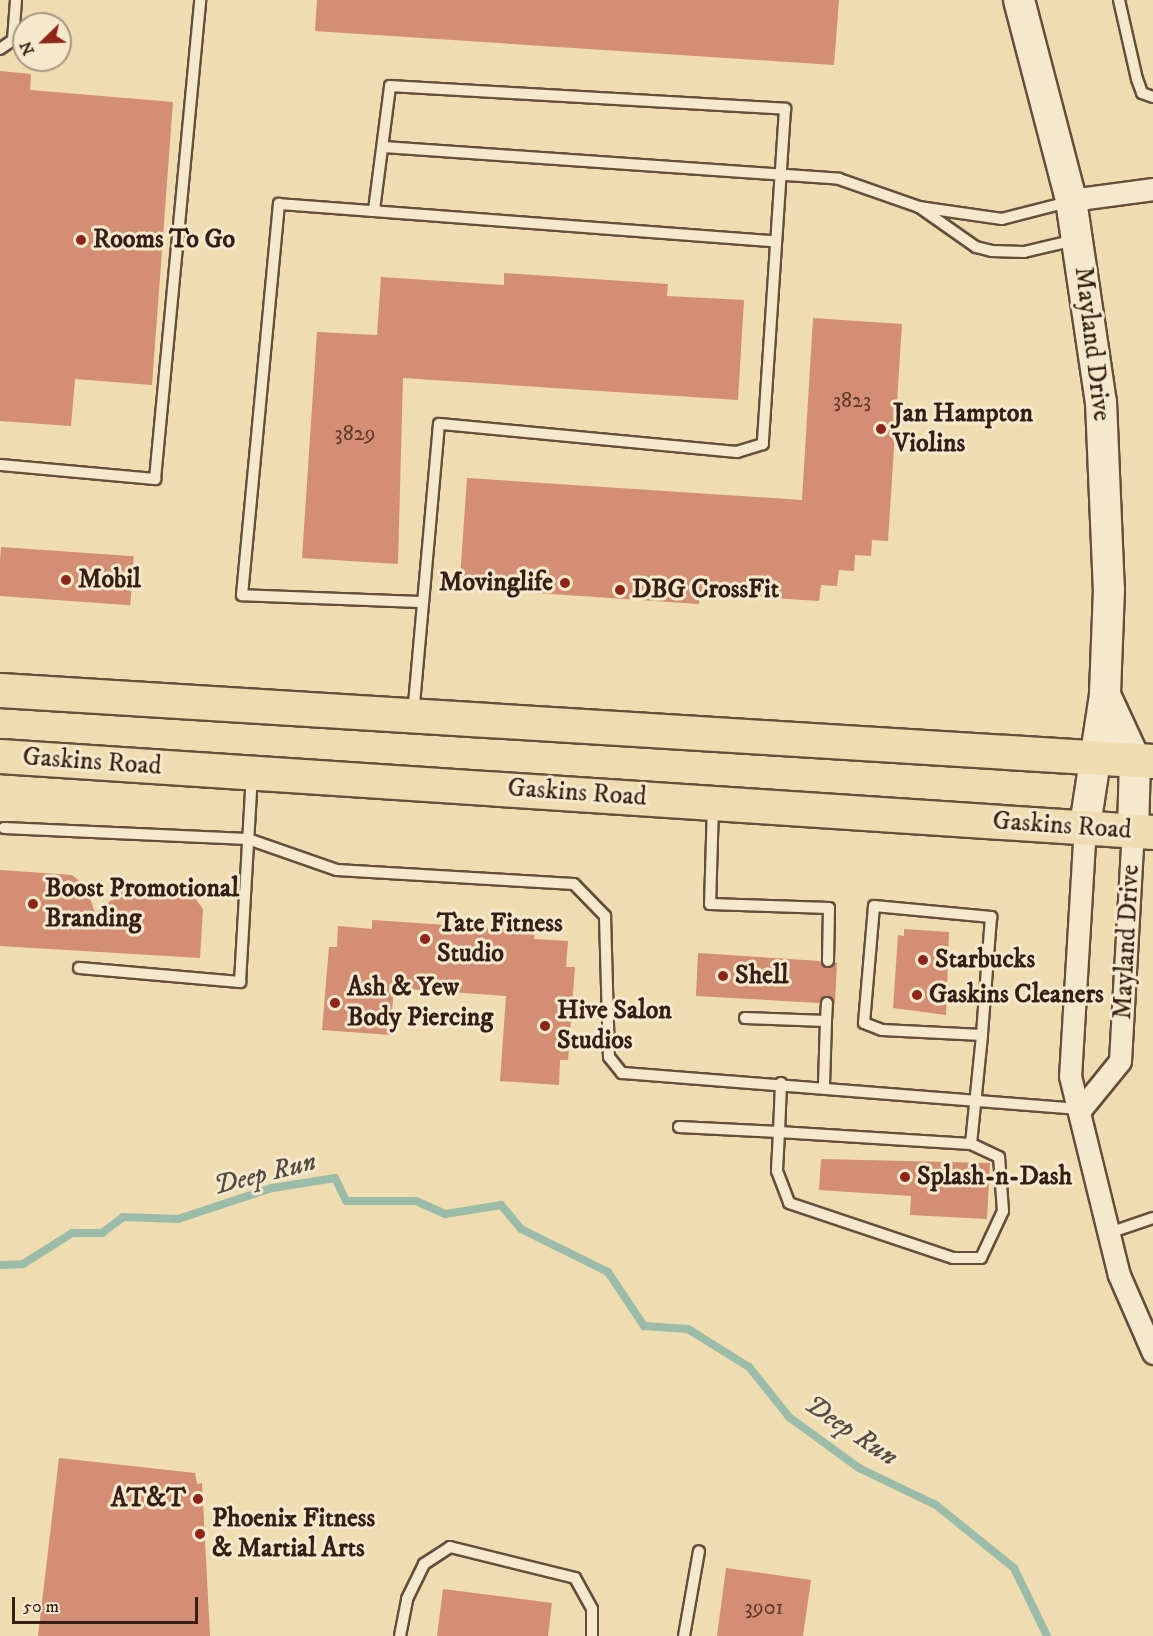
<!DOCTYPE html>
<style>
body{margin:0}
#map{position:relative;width:1153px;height:1636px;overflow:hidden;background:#efdcb1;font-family:"IM FELL DW Pica",serif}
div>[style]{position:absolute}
.stream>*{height:8px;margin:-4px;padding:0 4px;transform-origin:4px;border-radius:4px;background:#9abca9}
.building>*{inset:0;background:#d38e73;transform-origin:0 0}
.roads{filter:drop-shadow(2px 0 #644e3c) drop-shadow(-2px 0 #644e3c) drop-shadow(0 2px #644e3c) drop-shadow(0 -2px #644e3c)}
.service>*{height:10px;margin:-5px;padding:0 5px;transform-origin:5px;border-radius:5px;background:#f5e8cc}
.minor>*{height:21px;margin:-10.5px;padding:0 10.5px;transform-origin:10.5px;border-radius:10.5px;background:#f5e8cc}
.secondary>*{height:30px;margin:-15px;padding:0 15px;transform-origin:15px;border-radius:15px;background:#f5e8cc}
.primary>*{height:33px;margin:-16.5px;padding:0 16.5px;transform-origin:16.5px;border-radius:16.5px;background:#efdcb1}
.dots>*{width:16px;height:16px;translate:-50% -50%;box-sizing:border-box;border:3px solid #f5e8cc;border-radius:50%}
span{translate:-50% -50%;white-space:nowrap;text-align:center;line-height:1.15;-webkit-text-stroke:6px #f5e8cc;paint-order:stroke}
.number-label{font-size:22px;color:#5d3a2c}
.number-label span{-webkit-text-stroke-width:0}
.poi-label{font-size:26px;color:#361e15;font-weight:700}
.left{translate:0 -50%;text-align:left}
.right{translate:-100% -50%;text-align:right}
.street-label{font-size:26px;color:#361e15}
.water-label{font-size:27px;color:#544d41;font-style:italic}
.north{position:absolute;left:12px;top:12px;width:60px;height:60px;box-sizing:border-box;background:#f5e8cc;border:2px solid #a99783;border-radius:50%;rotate:247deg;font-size:16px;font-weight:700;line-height:24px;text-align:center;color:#361e15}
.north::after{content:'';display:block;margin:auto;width:21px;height:27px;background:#8f2418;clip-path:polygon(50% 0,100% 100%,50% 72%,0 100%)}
.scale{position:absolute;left:12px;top:1597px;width:186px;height:27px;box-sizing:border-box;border:3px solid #361e15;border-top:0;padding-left:8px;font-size:18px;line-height:21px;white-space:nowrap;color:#361e15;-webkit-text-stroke:4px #f5e8cc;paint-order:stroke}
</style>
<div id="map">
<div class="stream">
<i style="left:0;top:1265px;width:23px;rotate:-2deg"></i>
<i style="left:23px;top:1264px;width:58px;rotate:-32.3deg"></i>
<i style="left:72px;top:1233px;width:30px"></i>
<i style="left:102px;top:1233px;width:26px;rotate:-37deg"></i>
<i style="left:123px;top:1217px;width:55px;rotate:2.1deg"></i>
<i style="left:178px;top:1219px;width:99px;rotate:-18.3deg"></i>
<i style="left:272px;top:1188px;width:64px;rotate:-9deg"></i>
<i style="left:335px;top:1178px;width:25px;rotate:64deg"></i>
<i style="left:346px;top:1201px;width:70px"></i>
<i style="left:416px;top:1201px;width:32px;rotate:24deg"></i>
<i style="left:445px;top:1214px;width:57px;rotate:-9.1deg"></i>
<i style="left:501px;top:1205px;width:31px;rotate:50deg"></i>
<i style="left:521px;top:1229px;width:97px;rotate:26.3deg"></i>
<i style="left:608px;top:1272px;width:65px;rotate:56.3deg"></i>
<i style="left:644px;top:1326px;width:44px;rotate:3.9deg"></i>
<i style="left:688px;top:1329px;width:72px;rotate:31.9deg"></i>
<i style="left:749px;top:1367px;width:64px;rotate:51.3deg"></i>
<i style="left:789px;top:1417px;width:87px;rotate:36.1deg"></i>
<i style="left:859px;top:1468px;width:85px;rotate:25.7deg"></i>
<i style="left:936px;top:1505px;width:100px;rotate:38.9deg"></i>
<i style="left:1014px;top:1568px;width:76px;rotate:64.1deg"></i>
</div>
<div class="building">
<i style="clip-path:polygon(317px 0,839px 0,834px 65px,315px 31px)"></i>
<i style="clip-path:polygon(0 71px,31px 74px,30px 90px,173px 102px,152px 385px,75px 379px,71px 426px,0 421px)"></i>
<i style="clip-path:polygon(504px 273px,668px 284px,667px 296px,744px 300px,738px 400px,403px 378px,398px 564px,302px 558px,317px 332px,377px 335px,381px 277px,504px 285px)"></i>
<i style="clip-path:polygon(813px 318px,902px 324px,888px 541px,872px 540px,871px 556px,855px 555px,854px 571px,839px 570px,837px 586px,821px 585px,819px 601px,700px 593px,699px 604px,536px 593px,536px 583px,460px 579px,467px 478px,802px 500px)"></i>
<i style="left:1px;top:547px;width:133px;height:49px;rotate:4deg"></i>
<i style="clip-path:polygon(0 870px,72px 875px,86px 886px,95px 913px,132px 884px,186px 886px,203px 909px,200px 958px,0 946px)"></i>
<i style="clip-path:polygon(372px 920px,535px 931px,534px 939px,568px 941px,566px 967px,575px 967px,568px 1060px,560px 1060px,559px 1085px,500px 1081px,506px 996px,394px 988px,390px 1035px,322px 1030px,329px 947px,337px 947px,338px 926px,372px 929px)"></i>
<i style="clip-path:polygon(904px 929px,949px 932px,946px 1015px,893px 1008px,898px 935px,904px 936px)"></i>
<i style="clip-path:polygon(698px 953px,820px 961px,827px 968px,837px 962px,835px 1004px,827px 996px,819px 1003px,696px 996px)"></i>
<i style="clip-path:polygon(821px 1159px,990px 1163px,987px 1219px,910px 1215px,911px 1196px,819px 1190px)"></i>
<i style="clip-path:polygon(59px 1458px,195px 1473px,197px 1484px,202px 1483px,210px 1636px,38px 1636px)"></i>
<i style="clip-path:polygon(726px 1568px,811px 1580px,803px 1636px,717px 1636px)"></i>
<i style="clip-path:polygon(443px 1589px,552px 1603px,548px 1636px,437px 1636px)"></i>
</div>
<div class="roads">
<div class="service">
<i style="left:1119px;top:0;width:81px;rotate:77.2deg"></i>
<i style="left:1137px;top:79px;width:15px;rotate:70deg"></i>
<i style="left:1142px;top:93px;width:12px;rotate:20deg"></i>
<i style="left:0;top:49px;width:16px;rotate:-35deg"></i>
<i style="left:13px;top:40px;width:40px;rotate:-85.7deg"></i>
<i style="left:385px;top:147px;width:455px;rotate:4deg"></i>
<i style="left:839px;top:179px;width:85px;rotate:19.3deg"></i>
<i style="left:1068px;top:202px;width:68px;rotate:165.6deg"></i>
<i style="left:1002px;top:219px;width:84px;rotate:-171.8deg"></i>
<i style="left:919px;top:207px;width:70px;rotate:35.1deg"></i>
<i style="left:976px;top:247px;width:16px;rotate:14deg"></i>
<i style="left:992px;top:251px;width:32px;rotate:2deg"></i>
<i style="left:1024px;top:252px;width:52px;rotate:-13.2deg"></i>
<i style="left:374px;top:210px;width:125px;rotate:-82.6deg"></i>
<i style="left:390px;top:86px;width:396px;rotate:3.3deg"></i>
<i style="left:785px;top:109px;width:336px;rotate:93.8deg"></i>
<i style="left:763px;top:444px;width:27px;rotate:163deg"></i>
<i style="left:737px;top:452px;width:299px;rotate:-174.6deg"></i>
<i style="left:439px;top:424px;width:290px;rotate:95.1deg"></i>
<i style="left:0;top:465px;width:156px;rotate:5.2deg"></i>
<i style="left:155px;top:479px;width:481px;rotate:-84.6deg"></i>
<i style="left:421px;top:602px;width:179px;rotate:-177.8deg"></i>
<i style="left:242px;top:595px;width:393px;rotate:-84.6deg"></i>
<i style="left:279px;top:204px;width:497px;rotate:4.3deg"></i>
<i style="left:713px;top:805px;width:99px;rotate:91.7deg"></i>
<i style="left:710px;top:904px;width:119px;rotate:1.9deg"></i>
<i style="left:829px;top:908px;width:53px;rotate:91.1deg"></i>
<i style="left:4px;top:828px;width:244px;rotate:2.6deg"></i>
<i style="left:248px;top:839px;width:94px;rotate:19.2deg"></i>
<i style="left:337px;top:870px;width:237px;rotate:3.4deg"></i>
<i style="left:574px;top:884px;width:45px;rotate:45.9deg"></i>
<i style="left:605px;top:916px;width:141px;rotate:88.4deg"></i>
<i style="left:609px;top:1057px;width:21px;rotate:51deg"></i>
<i style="left:622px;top:1073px;width:460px;rotate:4.5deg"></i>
<i style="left:79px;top:968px;width:162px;rotate:5deg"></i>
<i style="left:240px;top:982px;width:206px;rotate:-86.7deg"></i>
<i style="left:745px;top:1018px;width:81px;rotate:2.1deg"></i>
<i style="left:826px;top:1021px;width:65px;rotate:91.8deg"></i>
<i style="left:826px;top:1021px;width:18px;rotate:-87deg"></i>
<i style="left:781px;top:1083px;width:49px;rotate:92.3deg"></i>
<i style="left:779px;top:1132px;width:192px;rotate:3.6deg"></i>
<i style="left:971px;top:1144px;width:110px;rotate:-84.2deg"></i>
<i style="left:982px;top:1035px;width:100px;rotate:-177.1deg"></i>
<i style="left:882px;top:1030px;width:19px;rotate:-159deg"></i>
<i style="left:864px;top:1023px;width:117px;rotate:-85.1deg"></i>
<i style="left:874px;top:906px;width:118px;rotate:5.4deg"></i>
<i style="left:991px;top:917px;width:118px;rotate:94.4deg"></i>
<i style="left:679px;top:1127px;width:100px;rotate:2.9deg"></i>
<i style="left:779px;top:1132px;width:39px;rotate:93deg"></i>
<i style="left:777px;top:1171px;width:34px;rotate:69deg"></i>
<i style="left:789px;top:1203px;width:173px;rotate:18.5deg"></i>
<i style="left:953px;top:1258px;width:28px"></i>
<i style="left:981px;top:1258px;width:52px;rotate:-64.9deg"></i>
<i style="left:1003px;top:1211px;width:54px;rotate:-94.2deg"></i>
<i style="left:999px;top:1157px;width:31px;rotate:-155deg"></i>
<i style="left:1109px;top:1233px;width:46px;rotate:-18.8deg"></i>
<i style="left:400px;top:1636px;width:38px;rotate:-79deg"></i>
<i style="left:407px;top:1599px;width:39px;rotate:-64deg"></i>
<i style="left:424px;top:1564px;width:31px;rotate:-33deg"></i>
<i style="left:450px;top:1547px;width:129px;rotate:13.9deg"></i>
<i style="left:575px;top:1578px;width:35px;rotate:61deg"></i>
<i style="left:592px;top:1609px;width:27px;rotate:90deg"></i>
<i style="left:684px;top:1636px;width:86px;rotate:-80deg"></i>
</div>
<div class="minor">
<i style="left:1071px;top:200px;width:83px;rotate:-7.6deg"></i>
<i style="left:1085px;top:825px;width:251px;rotate:93.4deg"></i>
<i style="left:1070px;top:1076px;width:205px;rotate:76.2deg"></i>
<i style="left:1119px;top:1275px;width:85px;rotate:66.4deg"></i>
<i style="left:1081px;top:1109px;width:62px;rotate:-50.9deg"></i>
<i style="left:1120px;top:1061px;width:230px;rotate:-86.8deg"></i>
</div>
<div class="secondary">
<i style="left:1019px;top:0;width:207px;rotate:75.4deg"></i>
<i style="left:1071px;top:200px;width:204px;rotate:81.6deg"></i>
<i style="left:1101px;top:402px;width:187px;rotate:87.6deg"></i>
<i style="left:1109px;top:589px;width:106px;rotate:92.2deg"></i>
<i style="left:1105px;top:695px;width:132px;rotate:98.7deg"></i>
<i style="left:1105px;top:695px;width:72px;rotate:65.2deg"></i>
<i style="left:1135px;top:760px;width:71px;rotate:91.6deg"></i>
</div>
<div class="primary">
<i style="left:0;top:690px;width:1155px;rotate:3.52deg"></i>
<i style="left:0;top:756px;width:1156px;rotate:3.77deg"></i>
</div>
</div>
<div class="dots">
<i style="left:81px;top:240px;background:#8f2418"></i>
<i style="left:881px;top:429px;background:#8f2418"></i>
<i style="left:66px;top:580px;background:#8f2418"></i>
<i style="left:565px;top:583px;background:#8f2418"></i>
<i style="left:620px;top:590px;background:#8f2418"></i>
<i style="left:33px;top:904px;background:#8f2418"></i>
<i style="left:425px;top:939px;background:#8f2418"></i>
<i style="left:923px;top:960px;background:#8f2418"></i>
<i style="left:723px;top:976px;background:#8f2418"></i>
<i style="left:917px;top:995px;background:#8f2418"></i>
<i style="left:335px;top:1003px;background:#8f2418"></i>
<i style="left:545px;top:1026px;background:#8f2418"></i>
<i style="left:905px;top:1177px;background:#8f2418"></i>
<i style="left:198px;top:1499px;background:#8f2418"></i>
<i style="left:200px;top:1534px;background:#8f2418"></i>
</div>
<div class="number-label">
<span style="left:852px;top:401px">3823</span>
<span style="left:355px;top:434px">3829</span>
<span style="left:764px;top:1608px">3901</span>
</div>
<div class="poi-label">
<span class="left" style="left:93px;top:240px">Rooms To Go</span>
<span class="left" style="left:893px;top:429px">Jan Hampton<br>Violins</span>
<span class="left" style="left:78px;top:580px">Mobil</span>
<span class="right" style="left:553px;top:583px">Movinglife</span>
<span class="left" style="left:632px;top:590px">DBG CrossFit</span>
<span class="left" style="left:45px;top:904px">Boost Promotional<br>Branding</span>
<span class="left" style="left:437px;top:939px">Tate Fitness<br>Studio</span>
<span class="left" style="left:935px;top:960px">Starbucks</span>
<span class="left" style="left:735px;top:976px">Shell</span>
<span class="left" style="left:347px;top:1003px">Ash &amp; Yew<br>Body Piercing</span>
<span class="left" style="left:929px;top:995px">Gaskins Cleaners</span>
<span class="left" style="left:557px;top:1026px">Hive Salon<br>Studios</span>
<span class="left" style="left:917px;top:1177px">Splash-n-Dash</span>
<span class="right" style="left:186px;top:1499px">AT&amp;T</span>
<span class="left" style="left:212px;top:1534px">Phoenix Fitness<br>&amp; Martial Arts</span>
</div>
<div class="street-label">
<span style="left:1092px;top:344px;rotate:83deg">Mayland Drive</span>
<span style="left:92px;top:762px;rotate:4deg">Gaskins Road</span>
<span style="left:577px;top:793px;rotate:4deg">Gaskins Road</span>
<span style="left:1062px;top:826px;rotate:4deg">Gaskins Road</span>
<span style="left:1127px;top:942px;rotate:-87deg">Mayland Drive</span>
</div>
<div class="water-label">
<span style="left:265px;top:1174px;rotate:-14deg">Deep Run</span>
<span style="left:851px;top:1431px;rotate:34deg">Deep Run</span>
</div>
<div class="north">N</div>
<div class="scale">50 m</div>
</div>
